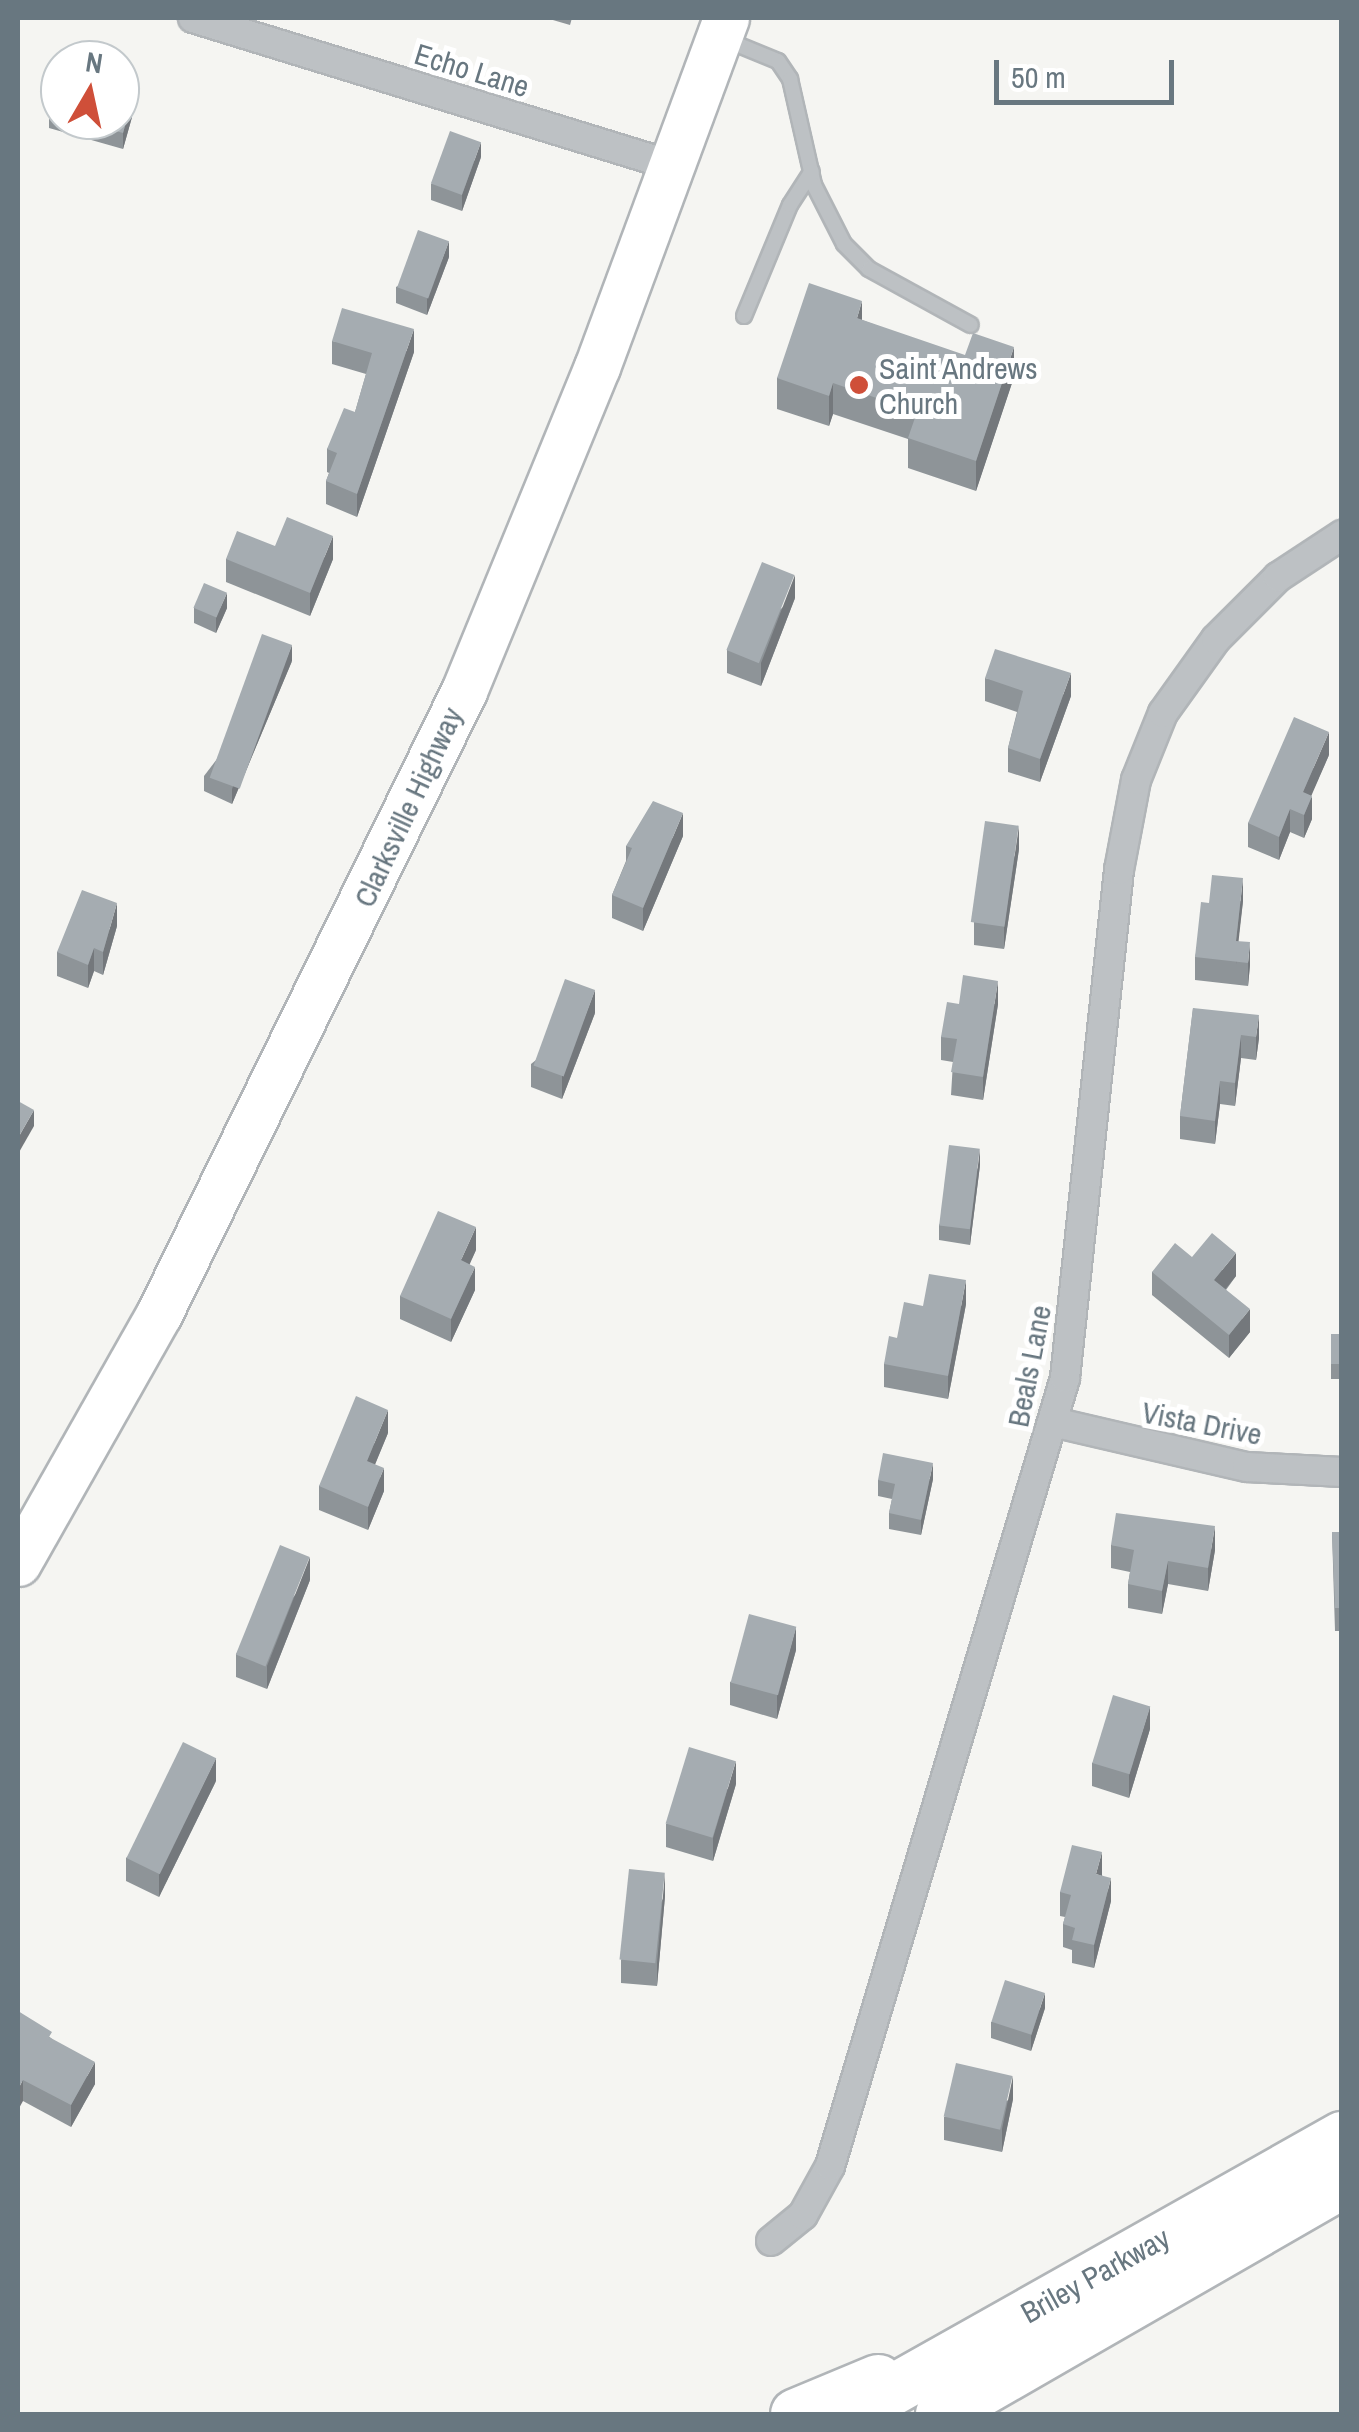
<!DOCTYPE html>
<style>
body{margin:0}
#map{position:relative;width:1359px;height:2432px;overflow:hidden;background:#f5f5f2;font-family:"Archivo Narrow",sans-serif}
div>[style]{position:absolute}
.roads{filter:drop-shadow(2px 0 #b1b5b8) drop-shadow(-2px 0 #b1b5b8) drop-shadow(0 2px #b1b5b8) drop-shadow(0 -2px #b1b5b8)}
.service>*{height:14px;margin:-7px;padding:0 7px;transform-origin:7px;border-radius:7px;background:#bdc1c4}
.minor>*{height:28px;margin:-14px;padding:0 14px;transform-origin:14px;border-radius:14px;background:#bdc1c4}
.primary>*{height:45px;margin:-22.5px;padding:0 22.5px;transform-origin:22.5px;border-radius:22.5px;background:#fff}
.motorway>*{height:50px;margin:-25px;padding:0 25px;transform-origin:25px;border-radius:25px;background:#fff}
.wall>*{inset:0;background:#8e9498;transform-origin:0 0}
.shaded-wall>*{inset:0;background:#74787c}
.building>*{inset:0;background:#a5acb1;transform-origin:0 0}
.dots>*{width:28px;height:28px;translate:-50% -50%;box-sizing:border-box;border:5px solid #fff;border-radius:50%}
span{translate:-50% -50%;white-space:nowrap;text-align:center;line-height:1.15;-webkit-text-stroke:10px #fff;paint-order:stroke}
.street-label{font-size:30px;color:#687780}
.poi-label{font-size:30px;color:#687780}
.left{translate:0 -50%;text-align:left}
.frame{position:absolute;inset:0;border:20px solid #687780;pointer-events:none}
.north{position:absolute;left:40px;top:40px;width:100px;height:100px;box-sizing:border-box;background:#fff;border:2px solid #c3c9cc;border-radius:50%;rotate:9deg;font-size:28px;font-weight:700;line-height:40px;text-align:center;color:#687780}
.north::after{content:'';display:block;margin:auto;width:35px;height:45px;background:#cf4f39;clip-path:polygon(50% 0,100% 100%,50% 72%,0 100%)}
.scale{position:absolute;left:994px;top:60px;width:180px;height:45px;box-sizing:border-box;border:5px solid #687780;border-top:0;padding-left:12px;font-size:30px;line-height:35px;white-space:nowrap;color:#687780;-webkit-text-stroke:8px #fff;paint-order:stroke}
</style>
<div id="map">
<div class="roads">
<div class="service">
<i style="left:724px;top:39px;width:58px;rotate:22.2deg"></i>
<i style="left:778px;top:61px;width:22px;rotate:56deg"></i>
<i style="left:790px;top:79px;width:109px;rotate:77.2deg"></i>
<i style="left:814px;top:185px;width:66px;rotate:63deg"></i>
<i style="left:844px;top:244px;width:35px;rotate:45deg"></i>
<i style="left:869px;top:269px;width:116px;rotate:28.8deg"></i>
<i style="left:744px;top:316px;width:120px;rotate:-67.5deg"></i>
<i style="left:790px;top:205px;width:40px;rotate:-57.1deg"></i>
</div>
<div class="minor">
<i style="left:193px;top:18px;width:503px;rotate:17.1deg"></i>
<i style="left:1053px;top:1422px;width:199px;rotate:13.1deg"></i>
<i style="left:1247px;top:1467px;width:95px;rotate:3deg"></i>
<i style="left:771px;top:2241px;width:41px;rotate:-39.1deg"></i>
<i style="left:803px;top:2215px;width:56px;rotate:-61.1deg"></i>
<i style="left:830px;top:2166px;width:822px;rotate:-73.39deg"></i>
<i style="left:1065px;top:1378px;width:511px;rotate:-83.93deg"></i>
<i style="left:1119px;top:870px;width:92px;rotate:-79.3deg"></i>
<i style="left:1136px;top:780px;width:72px;rotate:-68.1deg"></i>
<i style="left:1163px;top:713px;width:91px;rotate:-54.4deg"></i>
<i style="left:1216px;top:639px;width:88px;rotate:-45deg"></i>
<i style="left:1278px;top:577px;width:77px;rotate:-33.3deg"></i>
</div>
<div class="primary">
<i style="left:18px;top:1563px;width:286px;rotate:-60.5deg"></i>
<i style="left:159px;top:1314px;width:694px;rotate:-63.92deg"></i>
<i style="left:464px;top:691px;width:350px;rotate:-67.7deg"></i>
<i style="left:597px;top:367px;width:372px;rotate:-69.7deg"></i>
</div>
<div class="motorway">
<i style="left:796px;top:2414px;width:89px;rotate:-22.5deg"></i>
<i style="left:850px;top:2414px;width:565px;rotate:-29.38deg"></i>
<i style="left:941px;top:2414px;width:463px;rotate:-29.9deg"></i>
</div>
</div>
<div class="wall">
<i style="clip-path:polygon(546px 18px,572px 18px,570px 25px)"></i>
<i style="clip-path:polygon(60px 81px,60px 120px,120px 120px,132px 117px,123px 149px,49px 128px,49px 112px)"></i>
<i style="clip-path:polygon(481px 157px,462px 211px,431px 200px,431px 184px)"></i>
<i style="clip-path:polygon(449px 257px,427px 315px,396px 303px,396px 287px)"></i>
<i style="clip-path:polygon(862px 320px,1014px 377px,976px 491px,908px 468px,908px 439px,833px 414px,829px 426px,777px 409px,777px 378px)"></i>
<i style="clip-path:polygon(332px 341px,414px 352px,357px 517px,326px 504px,326px 481px,329px 473px,327px 472px,327px 449px,355px 412px,366px 374px,332px 364px)"></i>
<i style="clip-path:polygon(275px 546px,333px 559px,310px 616px,226px 582px,226px 559px)"></i>
<i style="clip-path:polygon(795px 598px,761px 686px,727px 673px,727px 650px)"></i>
<i style="clip-path:polygon(194px 608px,227px 608px,216px 633px,194px 623px)"></i>
<i style="clip-path:polygon(292px 661px,232px 804px,204px 791px,204px 776px)"></i>
<i style="clip-path:polygon(985px 678px,1071px 696px,1040px 782px,1008px 772px,1008px 748px,1017px 712px,985px 701px)"></i>
<i style="clip-path:polygon(1329px 755px,1311px 795px,1312px 819px,1304px 838px,1290px 832px,1279px 860px,1248px 847px,1248px 823px)"></i>
<i style="clip-path:polygon(683px 836px,643px 931px,612px 918px,612px 895px,626px 861px,626px 846px)"></i>
<i style="clip-path:polygon(1019px 849px,1004px 949px,974px 945px,974px 922px)"></i>
<i style="clip-path:polygon(1243px 901px,1238px 941px,1250px 965px,1248px 986px,1195px 980px,1195px 957px,1209px 903px)"></i>
<i style="clip-path:polygon(117px 926px,103px 975px,94px 971px,88px 988px,57px 976px,57px 952px)"></i>
<i style="clip-path:polygon(959px 1004px,998px 1004px,983px 1100px,951px 1095px,953px 1062px,941px 1060px,941px 1037px)"></i>
<i style="clip-path:polygon(1193px 1008px,1259px 1038px,1256px 1060px,1241px 1058px,1235px 1106px,1220px 1104px,1215px 1144px,1180px 1139px,1180px 1116px)"></i>
<i style="clip-path:polygon(595px 1013px,562px 1099px,531px 1087px,531px 1064px)"></i>
<i style="clip-path:polygon(980px 1165px,970px 1245px,939px 1240px,939px 1225px)"></i>
<i style="clip-path:polygon(476px 1250px,469px 1264px,475px 1290px,451px 1342px,400px 1319px,400px 1296px)"></i>
<i style="clip-path:polygon(1192px 1257px,1236px 1276px,1226px 1290px,1250px 1332px,1229px 1358px,1152px 1295px,1152px 1272px)"></i>
<i style="clip-path:polygon(966px 1304px,948px 1399px,884px 1387px,884px 1364px,897px 1338px)"></i>
<i style="left:1331px;top:1334px;width:11px;height:45px"></i>
<i style="clip-path:polygon(388px 1433px,375px 1464px,384px 1491px,368px 1530px,319px 1510px,319px 1486px)"></i>
<i style="clip-path:polygon(933px 1479px,921px 1535px,889px 1529px,889px 1513px,892px 1499px,878px 1496px,878px 1480px)"></i>
<i style="clip-path:polygon(1332px 1532px,1342px 1532px,1342px 1631px,1335px 1631px)"></i>
<i style="clip-path:polygon(1111px 1545px,1215px 1550px,1208px 1591px,1168px 1584px,1162px 1614px,1128px 1608px,1128px 1584px,1130px 1572px,1111px 1568px)"></i>
<i style="clip-path:polygon(310px 1580px,267px 1689px,236px 1677px,236px 1654px)"></i>
<i style="clip-path:polygon(796px 1650px,777px 1719px,730px 1705px,730px 1682px)"></i>
<i style="clip-path:polygon(1150px 1729px,1129px 1798px,1092px 1786px,1092px 1763px)"></i>
<i style="clip-path:polygon(216px 1781px,159px 1897px,126px 1881px,126px 1858px)"></i>
<i style="clip-path:polygon(736px 1784px,713px 1861px,666px 1847px,666px 1824px)"></i>
<i style="clip-path:polygon(1102px 1875px,1111px 1901px,1094px 1968px,1072px 1963px,1072px 1950px,1063px 1947px,1063px 1924px,1065px 1917px,1060px 1916px,1060px 1892px)"></i>
<i style="clip-path:polygon(665px 1896px,657px 1986px,621px 1983px,621px 1960px)"></i>
<i style="clip-path:polygon(1045px 2008px,1031px 2051px,991px 2038px,991px 2022px)"></i>
<i style="clip-path:polygon(18px 2011px,52px 2039px,95px 2084px,71px 2127px,23px 2101px)"></i>
<i style="clip-path:polygon(1013px 2099px,1002px 2152px,944px 2140px,944px 2117px)"></i>
</div>
<div class="shaded-wall">
<i style="clip-path:polygon(132px 101px,132px 117px,123px 149px,123px 133px)"></i>
<i style="clip-path:polygon(481px 142px,481px 157px,462px 211px,462px 195px)"></i>
<i style="clip-path:polygon(449px 241px,449px 257px,427px 315px,427px 299px)"></i>
<i style="clip-path:polygon(862px 301px,862px 331px,857px 318px)"></i>
<i style="clip-path:polygon(414px 329px,414px 352px,357px 517px,357px 494px)"></i>
<i style="clip-path:polygon(1014px 347px,1014px 377px,976px 491px,976px 461px)"></i>
<i style="clip-path:polygon(833px 383px,833px 414px,829px 426px,829px 396px)"></i>
<i style="clip-path:polygon(333px 536px,333px 559px,310px 616px,310px 593px)"></i>
<i style="clip-path:polygon(795px 575px,795px 598px,761px 686px,761px 663px)"></i>
<i style="clip-path:polygon(227px 593px,227px 608px,216px 633px,216px 617px)"></i>
<i style="clip-path:polygon(292px 645px,292px 661px,232px 804px,232px 789px)"></i>
<i style="clip-path:polygon(1071px 673px,1071px 696px,1040px 782px,1040px 759px)"></i>
<i style="clip-path:polygon(1329px 732px,1329px 755px,1303px 815px,1303px 792px)"></i>
<i style="clip-path:polygon(1312px 796px,1312px 819px,1304px 838px,1304px 815px)"></i>
<i style="clip-path:polygon(1290px 809px,1290px 832px,1279px 860px,1279px 837px)"></i>
<i style="clip-path:polygon(683px 813px,683px 836px,643px 931px,643px 908px)"></i>
<i style="clip-path:polygon(1019px 826px,1019px 849px,1004px 949px,1004px 926px)"></i>
<i style="clip-path:polygon(1243px 878px,1243px 901px,1236px 964px,1236px 941px)"></i>
<i style="clip-path:polygon(117px 903px,117px 926px,103px 975px,103px 952px)"></i>
<i style="clip-path:polygon(1250px 942px,1250px 965px,1248px 986px,1248px 963px)"></i>
<i style="clip-path:polygon(94px 948px,94px 971px,88px 988px,88px 965px)"></i>
<i style="clip-path:polygon(998px 981px,998px 1004px,983px 1100px,983px 1077px)"></i>
<i style="clip-path:polygon(595px 990px,595px 1013px,562px 1099px,562px 1076px)"></i>
<i style="clip-path:polygon(1259px 1015px,1259px 1038px,1256px 1060px,1256px 1037px)"></i>
<i style="clip-path:polygon(1241px 1035px,1241px 1058px,1235px 1106px,1235px 1083px)"></i>
<i style="clip-path:polygon(1220px 1081px,1220px 1104px,1215px 1144px,1215px 1121px)"></i>
<i style="clip-path:polygon(34px 1110px,34px 1126px,18px 1154px,18px 1138px)"></i>
<i style="clip-path:polygon(980px 1149px,980px 1165px,970px 1245px,970px 1229px)"></i>
<i style="clip-path:polygon(476px 1227px,476px 1250px,461px 1284px,461px 1260px)"></i>
<i style="clip-path:polygon(1236px 1253px,1236px 1276px,1214px 1303px,1214px 1280px)"></i>
<i style="clip-path:polygon(475px 1267px,475px 1290px,451px 1342px,451px 1319px)"></i>
<i style="clip-path:polygon(966px 1280px,966px 1304px,948px 1399px,948px 1376px)"></i>
<i style="clip-path:polygon(1250px 1309px,1250px 1332px,1229px 1358px,1229px 1335px)"></i>
<i style="clip-path:polygon(388px 1410px,388px 1433px,367px 1484px,367px 1461px)"></i>
<i style="clip-path:polygon(933px 1463px,933px 1479px,921px 1535px,921px 1520px)"></i>
<i style="clip-path:polygon(384px 1468px,384px 1491px,368px 1530px,368px 1507px)"></i>
<i style="clip-path:polygon(1215px 1526px,1215px 1550px,1208px 1591px,1208px 1568px)"></i>
<i style="clip-path:polygon(310px 1557px,310px 1580px,267px 1689px,267px 1666px)"></i>
<i style="clip-path:polygon(1168px 1561px,1168px 1584px,1162px 1614px,1162px 1591px)"></i>
<i style="clip-path:polygon(796px 1627px,796px 1650px,777px 1719px,777px 1695px)"></i>
<i style="clip-path:polygon(1150px 1706px,1150px 1729px,1129px 1798px,1129px 1775px)"></i>
<i style="clip-path:polygon(216px 1758px,216px 1781px,159px 1897px,159px 1874px)"></i>
<i style="clip-path:polygon(736px 1761px,736px 1784px,713px 1861px,713px 1838px)"></i>
<i style="clip-path:polygon(1102px 1852px,1102px 1876px,1096px 1874px)"></i>
<i style="clip-path:polygon(665px 1873px,665px 1896px,657px 1986px,657px 1963px)"></i>
<i style="clip-path:polygon(1111px 1878px,1111px 1901px,1094px 1968px,1094px 1945px)"></i>
<i style="clip-path:polygon(1045px 1993px,1045px 2008px,1031px 2051px,1031px 2036px)"></i>
<i style="clip-path:polygon(95px 2062px,95px 2084px,71px 2127px,71px 2105px)"></i>
<i style="clip-path:polygon(1013px 2076px,1013px 2099px,1002px 2152px,1002px 2129px)"></i>
<i style="clip-path:polygon(23px 2080px,23px 2101px,18px 2110px,18px 2089px)"></i>
</div>
<div class="building">
<i style="clip-path:polygon(58px 80px,60px 81px,60px 116px,49px 112px)"></i>
<i style="clip-path:polygon(120px 98px,132px 101px,123px 133px,76px 120px,120px 120px)"></i>
<i style="left:450px;top:131px;width:33px;height:56px;rotate:20deg"></i>
<i style="left:418px;top:230px;width:33px;height:61px;rotate:20deg"></i>
<i style="clip-path:polygon(809px 283px,862px 301px,857px 318px,965px 355px,973px 333px,1014px 347px,976px 461px,908px 438px,917px 412px,833px 383px,829px 396px,777px 378px)"></i>
<i style="clip-path:polygon(342px 308px,414px 329px,357px 494px,326px 481px,337px 453px,327px 449px,344px 408px,355px 412px,372px 353px,332px 341px)"></i>
<i style="clip-path:polygon(287px 517px,333px 536px,310px 593px,226px 559px,237px 531px,275px 546px)"></i>
<i style="left:762px;top:562px;width:35px;height:95px;rotate:22deg"></i>
<i style="left:204px;top:583px;width:25px;height:27px;rotate:23deg"></i>
<i style="left:262px;top:634px;width:32px;height:153px;rotate:20deg"></i>
<i style="clip-path:polygon(995px 649px,1071px 673px,1040px 759px,1008px 748px,1023px 691px,985px 678px)"></i>
<i style="clip-path:polygon(1294px 717px,1329px 732px,1303px 792px,1312px 796px,1304px 815px,1290px 809px,1279px 837px,1248px 823px)"></i>
<i style="clip-path:polygon(653px 801px,683px 813px,643px 908px,612px 895px,632px 848px,626px 846px)"></i>
<i style="left:985px;top:821px;width:34px;height:102px;rotate:8deg"></i>
<i style="clip-path:polygon(1212px 875px,1243px 878px,1236px 941px,1250px 942px,1248px 963px,1195px 957px,1201px 902px,1209px 903px)"></i>
<i style="clip-path:polygon(82px 890px,117px 903px,103px 952px,94px 948px,88px 965px,57px 952px)"></i>
<i style="clip-path:polygon(963px 975px,998px 981px,983px 1077px,951px 1072px,957px 1039px,941px 1037px,947px 1002px,959px 1004px)"></i>
<i style="left:565px;top:979px;width:32px;height:92px;rotate:20deg"></i>
<i style="clip-path:polygon(1193px 1008px,1259px 1015px,1256px 1037px,1241px 1035px,1235px 1083px,1220px 1081px,1215px 1121px,1180px 1116px)"></i>
<i style="clip-path:polygon(18px 1101px,34px 1110px,18px 1138px)"></i>
<i style="left:949px;top:1145px;width:31px;height:81px;rotate:7deg"></i>
<i style="clip-path:polygon(438px 1211px,476px 1227px,461px 1260px,475px 1267px,451px 1319px,400px 1296px)"></i>
<i style="clip-path:polygon(1212px 1233px,1236px 1253px,1214px 1280px,1250px 1309px,1229px 1335px,1152px 1272px,1175px 1243px,1192px 1257px)"></i>
<i style="clip-path:polygon(929px 1274px,966px 1280px,948px 1376px,884px 1364px,889px 1336px,897px 1338px,904px 1302px,923px 1306px)"></i>
<i style="left:1331px;top:1334px;width:11px;height:30px"></i>
<i style="clip-path:polygon(356px 1396px,388px 1410px,367px 1461px,384px 1468px,368px 1507px,319px 1486px)"></i>
<i style="clip-path:polygon(883px 1453px,933px 1463px,921px 1520px,889px 1513px,895px 1484px,878px 1480px)"></i>
<i style="clip-path:polygon(1116px 1513px,1215px 1526px,1208px 1568px,1168px 1561px,1162px 1591px,1128px 1584px,1134px 1550px,1111px 1545px)"></i>
<i style="clip-path:polygon(1332px 1532px,1342px 1532px,1342px 1608px,1335px 1608px)"></i>
<i style="left:280px;top:1545px;width:32px;height:118px;rotate:22deg"></i>
<i style="left:749px;top:1614px;width:49px;height:71px;rotate:15deg"></i>
<i style="left:1113px;top:1695px;width:39px;height:71px;rotate:17deg"></i>
<i style="left:183px;top:1742px;width:37px;height:129px;rotate:26deg"></i>
<i style="left:689px;top:1747px;width:49px;height:80px;rotate:17deg"></i>
<i style="clip-path:polygon(1072px 1845px,1102px 1852px,1096px 1874px,1111px 1878px,1094px 1945px,1072px 1940px,1075px 1928px,1063px 1924px,1071px 1895px,1060px 1892px)"></i>
<i style="left:629px;top:1869px;width:36px;height:91px;rotate:6deg"></i>
<i style="left:1005px;top:1980px;width:42px;height:44px;rotate:18deg"></i>
<i style="clip-path:polygon(18px 2011px,52px 2032px,49px 2037px,95px 2062px,71px 2105px,23px 2080px,18px 2089px)"></i>
<i style="left:956px;top:2063px;width:58px;height:55px;rotate:13deg"></i>
</div>
<div class="dots">
<i style="left:859px;top:385px;background:#cf4f39"></i>
</div>
<div class="street-label">
<span style="left:472px;top:70px;rotate:17deg">Echo Lane</span>
<span style="left:408px;top:807px;rotate:-65deg">Clarksville Highway</span>
<span style="left:1029px;top:1366px;rotate:-79deg">Beals Lane</span>
<span style="left:1202px;top:1423px;rotate:11deg">Vista Drive</span>
<span style="left:1095px;top:2275px;rotate:-29deg">Briley Parkway</span>
</div>
<div class="poi-label">
<span class="left" style="left:879px;top:385px">Saint Andrews<br>Church</span>
</div>
<div class="frame"></div>
<div class="north">N</div>
<div class="scale">50 m</div>
</div>
